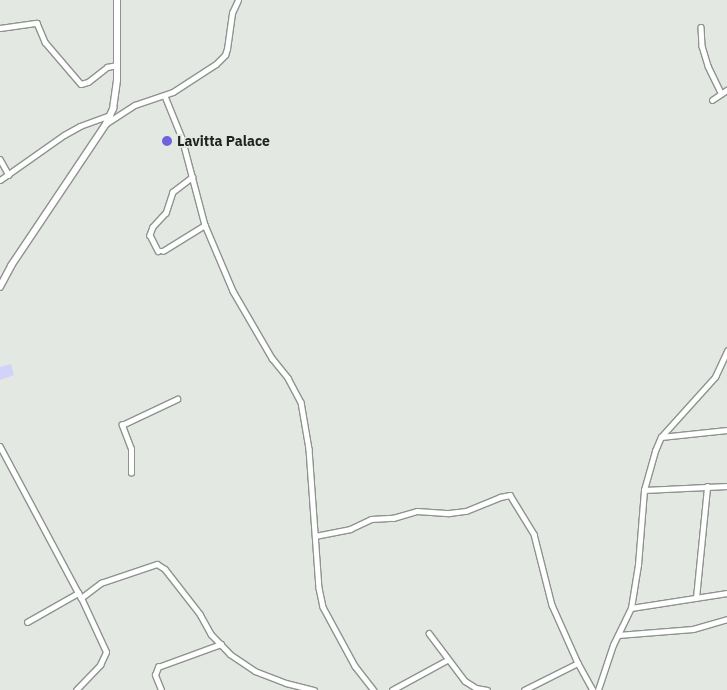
<!DOCTYPE html>
<style>
body{margin:0}
#map{position:relative;width:727px;height:690px;overflow:hidden;background:#e3e8e3;font-family:"IBM Plex Sans",sans-serif}
div>[style]{position:absolute}
.green>*{inset:0;background:#d2d3f8}
.roads{filter:drop-shadow(1px 0 #8e938e) drop-shadow(-1px 0 #8e938e) drop-shadow(0 1px #8e938e) drop-shadow(0 -1px #8e938e)}
.minor>*{height:4.5px;margin:-2.25px;padding:0 2.25px;transform-origin:2.25px;border-radius:2.25px;background:#fff}
.tertiary>*{height:5.5px;margin:-2.75px;padding:0 2.75px;transform-origin:2.75px;border-radius:2.75px;background:#fff}
.dots>*{width:14px;height:14px;translate:-50% -50%;box-sizing:border-box;border:2px solid #e3e8e3;border-radius:50%}
span{translate:-50% -50%;white-space:nowrap;text-align:center;line-height:1.15;-webkit-text-stroke:4px #e3e8e3;paint-order:stroke}
.poi-label{font-size:14px;color:#212321;font-weight:700}
.left{translate:0 -50%;text-align:left}
</style>
<div id="map">
<div class="green">
<i style="clip-path:polygon(11px 364px,14px 375px,0 380px,0 367px)"></i>
</div>
<div class="roads">
<div class="minor">
<i style="left:701px;top:27px;width:19px;rotate:87deg"></i>
<i style="left:702px;top:46px;width:21px;rotate:73deg"></i>
<i style="left:708px;top:66px;width:30px;rotate:64deg"></i>
<i style="left:0;top:28px;width:37px;rotate:-8deg"></i>
<i style="left:37px;top:23px;width:21px;rotate:67deg"></i>
<i style="left:45px;top:42px;width:55px;rotate:49.4deg"></i>
<i style="left:81px;top:84px;width:7px;rotate:-16deg"></i>
<i style="left:88px;top:82px;width:24px;rotate:-38deg"></i>
<i style="left:107px;top:67px;width:10px;rotate:-11deg"></i>
<i style="left:165px;top:96px;width:45px;rotate:68deg"></i>
<i style="left:182px;top:138px;width:90px;rotate:75.2deg"></i>
<i style="left:205px;top:225px;width:72px;rotate:67deg"></i>
<i style="left:233px;top:291px;width:78px;rotate:59.8deg"></i>
<i style="left:272px;top:358px;width:26px;rotate:51deg"></i>
<i style="left:288px;top:378px;width:27px;rotate:62deg"></i>
<i style="left:301px;top:402px;width:48px;rotate:80.3deg"></i>
<i style="left:309px;top:449px;width:139px;rotate:85.9deg"></i>
<i style="left:319px;top:588px;width:19px;rotate:78deg"></i>
<i style="left:323px;top:607px;width:67px;rotate:61.5deg"></i>
<i style="left:355px;top:666px;width:31px;rotate:52deg"></i>
<i style="left:712px;top:100px;width:18px;rotate:-34deg"></i>
<i style="left:107px;top:123px;width:33px;rotate:-33deg"></i>
<i style="left:135px;top:105px;width:40px;rotate:-18.9deg"></i>
<i style="left:173px;top:92px;width:51px;rotate:-33.1deg"></i>
<i style="left:216px;top:64px;width:13px;rotate:-45deg"></i>
<i style="left:225px;top:55px;width:6px;rotate:-72deg"></i>
<i style="left:227px;top:49px;width:36px;rotate:-82deg"></i>
<i style="left:232px;top:13px;width:14px;rotate:-65deg"></i>
<i style="left:0;top:159px;width:18px;rotate:61deg"></i>
<i style="left:193px;top:177px;width:25px;rotate:143deg"></i>
<i style="left:173px;top:192px;width:22px;rotate:108deg"></i>
<i style="left:166px;top:213px;width:19px;rotate:133deg"></i>
<i style="left:153px;top:227px;width:9px;rotate:111deg"></i>
<i style="left:150px;top:235px;width:18px;rotate:63deg"></i>
<i style="left:158px;top:251px;width:5px"></i>
<i style="left:163px;top:251px;width:49px;rotate:-31.8deg"></i>
<i style="left:0;top:180px;width:78px;rotate:-35.1deg"></i>
<i style="left:64px;top:135px;width:18px;rotate:-29deg"></i>
<i style="left:80px;top:126px;width:32px;rotate:-20deg"></i>
<i style="left:661px;top:437px;width:66px;rotate:-6.1deg"></i>
<i style="left:0;top:446px;width:172px;rotate:61.9deg"></i>
<i style="left:131px;top:473px;width:24px;rotate:-90deg"></i>
<i style="left:131px;top:449px;width:26px;rotate:-111deg"></i>
<i style="left:122px;top:425px;width:61px;rotate:-25.3deg"></i>
<i style="left:644px;top:490px;width:83px;rotate:-2.8deg"></i>
<i style="left:315px;top:536px;width:36px;rotate:-11deg"></i>
<i style="left:350px;top:529px;width:23px;rotate:-25deg"></i>
<i style="left:371px;top:519px;width:22px;rotate:-3deg"></i>
<i style="left:393px;top:518px;width:25px;rotate:-16deg"></i>
<i style="left:417px;top:511px;width:32px;rotate:4deg"></i>
<i style="left:449px;top:513px;width:17px;rotate:-7deg"></i>
<i style="left:466px;top:511px;width:37px;rotate:-22deg"></i>
<i style="left:500px;top:497px;width:10px;rotate:-11deg"></i>
<i style="left:510px;top:495px;width:46px;rotate:58.4deg"></i>
<i style="left:534px;top:534px;width:73px;rotate:75.8deg"></i>
<i style="left:552px;top:605px;width:64px;rotate:65.9deg"></i>
<i style="left:578px;top:663px;width:31px;rotate:61deg"></i>
<i style="left:696px;top:598px;width:112px;rotate:-84.3deg"></i>
<i style="left:631px;top:608px;width:97px;rotate:-8.9deg"></i>
<i style="left:27px;top:622px;width:59px;rotate:-29.6deg"></i>
<i style="left:429px;top:633px;width:60px;rotate:53.1deg"></i>
<i style="left:465px;top:681px;width:13px;rotate:32deg"></i>
<i style="left:476px;top:688px;width:11px;rotate:10deg"></i>
<i style="left:618px;top:635px;width:75px;rotate:-4.6deg"></i>
<i style="left:693px;top:629px;width:35px;rotate:-16deg"></i>
<i style="left:76px;top:690px;width:35px;rotate:-46deg"></i>
<i style="left:100px;top:665px;width:14px;rotate:-65deg"></i>
<i style="left:106px;top:652px;width:60px;rotate:-114.8deg"></i>
<i style="left:81px;top:598px;width:25px;rotate:-37deg"></i>
<i style="left:101px;top:583px;width:59px;rotate:-18.7deg"></i>
<i style="left:157px;top:564px;width:9px;rotate:32deg"></i>
<i style="left:165px;top:569px;width:57px;rotate:52.1deg"></i>
<i style="left:200px;top:614px;width:23px;rotate:61deg"></i>
<i style="left:211px;top:634px;width:28px;rotate:46deg"></i>
<i style="left:230px;top:654px;width:30px;rotate:34deg"></i>
<i style="left:255px;top:671px;width:33px;rotate:21deg"></i>
<i style="left:286px;top:683px;width:29px;rotate:14deg"></i>
<i style="left:161px;top:690px;width:16px;rotate:-112deg"></i>
<i style="left:155px;top:675px;width:9px;rotate:-69deg"></i>
<i style="left:158px;top:667px;width:67px;rotate:-20.1deg"></i>
<i style="left:392px;top:690px;width:63px;rotate:-28.6deg"></i>
<i style="left:524px;top:690px;width:60px;rotate:-26.6deg"></i>
<i style="left:598px;top:690px;width:47px;rotate:-71.6deg"></i>
<i style="left:613px;top:645px;width:41px;rotate:-64.1deg"></i>
<i style="left:631px;top:608px;width:44px;rotate:-80.8deg"></i>
<i style="left:638px;top:565px;width:75px;rotate:-85.4deg"></i>
<i style="left:644px;top:490px;width:41px;rotate:-74.2deg"></i>
<i style="left:655px;top:451px;width:15px;rotate:-67deg"></i>
<i style="left:661px;top:437px;width:81px;rotate:-48deg"></i>
<i style="left:715px;top:377px;width:29px;rotate:-65deg"></i>
</div>
<div class="tertiary">
<i style="left:0;top:287px;width:24px;rotate:-62deg"></i>
<i style="left:11px;top:266px;width:171px;rotate:-56.2deg"></i>
<i style="left:106px;top:124px;width:17px;rotate:-65deg"></i>
<i style="left:113px;top:109px;width:29px;rotate:-82deg"></i>
<i style="left:117px;top:80px;width:80px;rotate:-90deg"></i>
</div>
</div>
<div class="dots">
<i style="left:167px;top:141px;background:#6f61db"></i>
</div>
<div class="poi-label">
<span class="left" style="left:177px;top:141px">Lavitta Palace</span>
</div>
</div>
